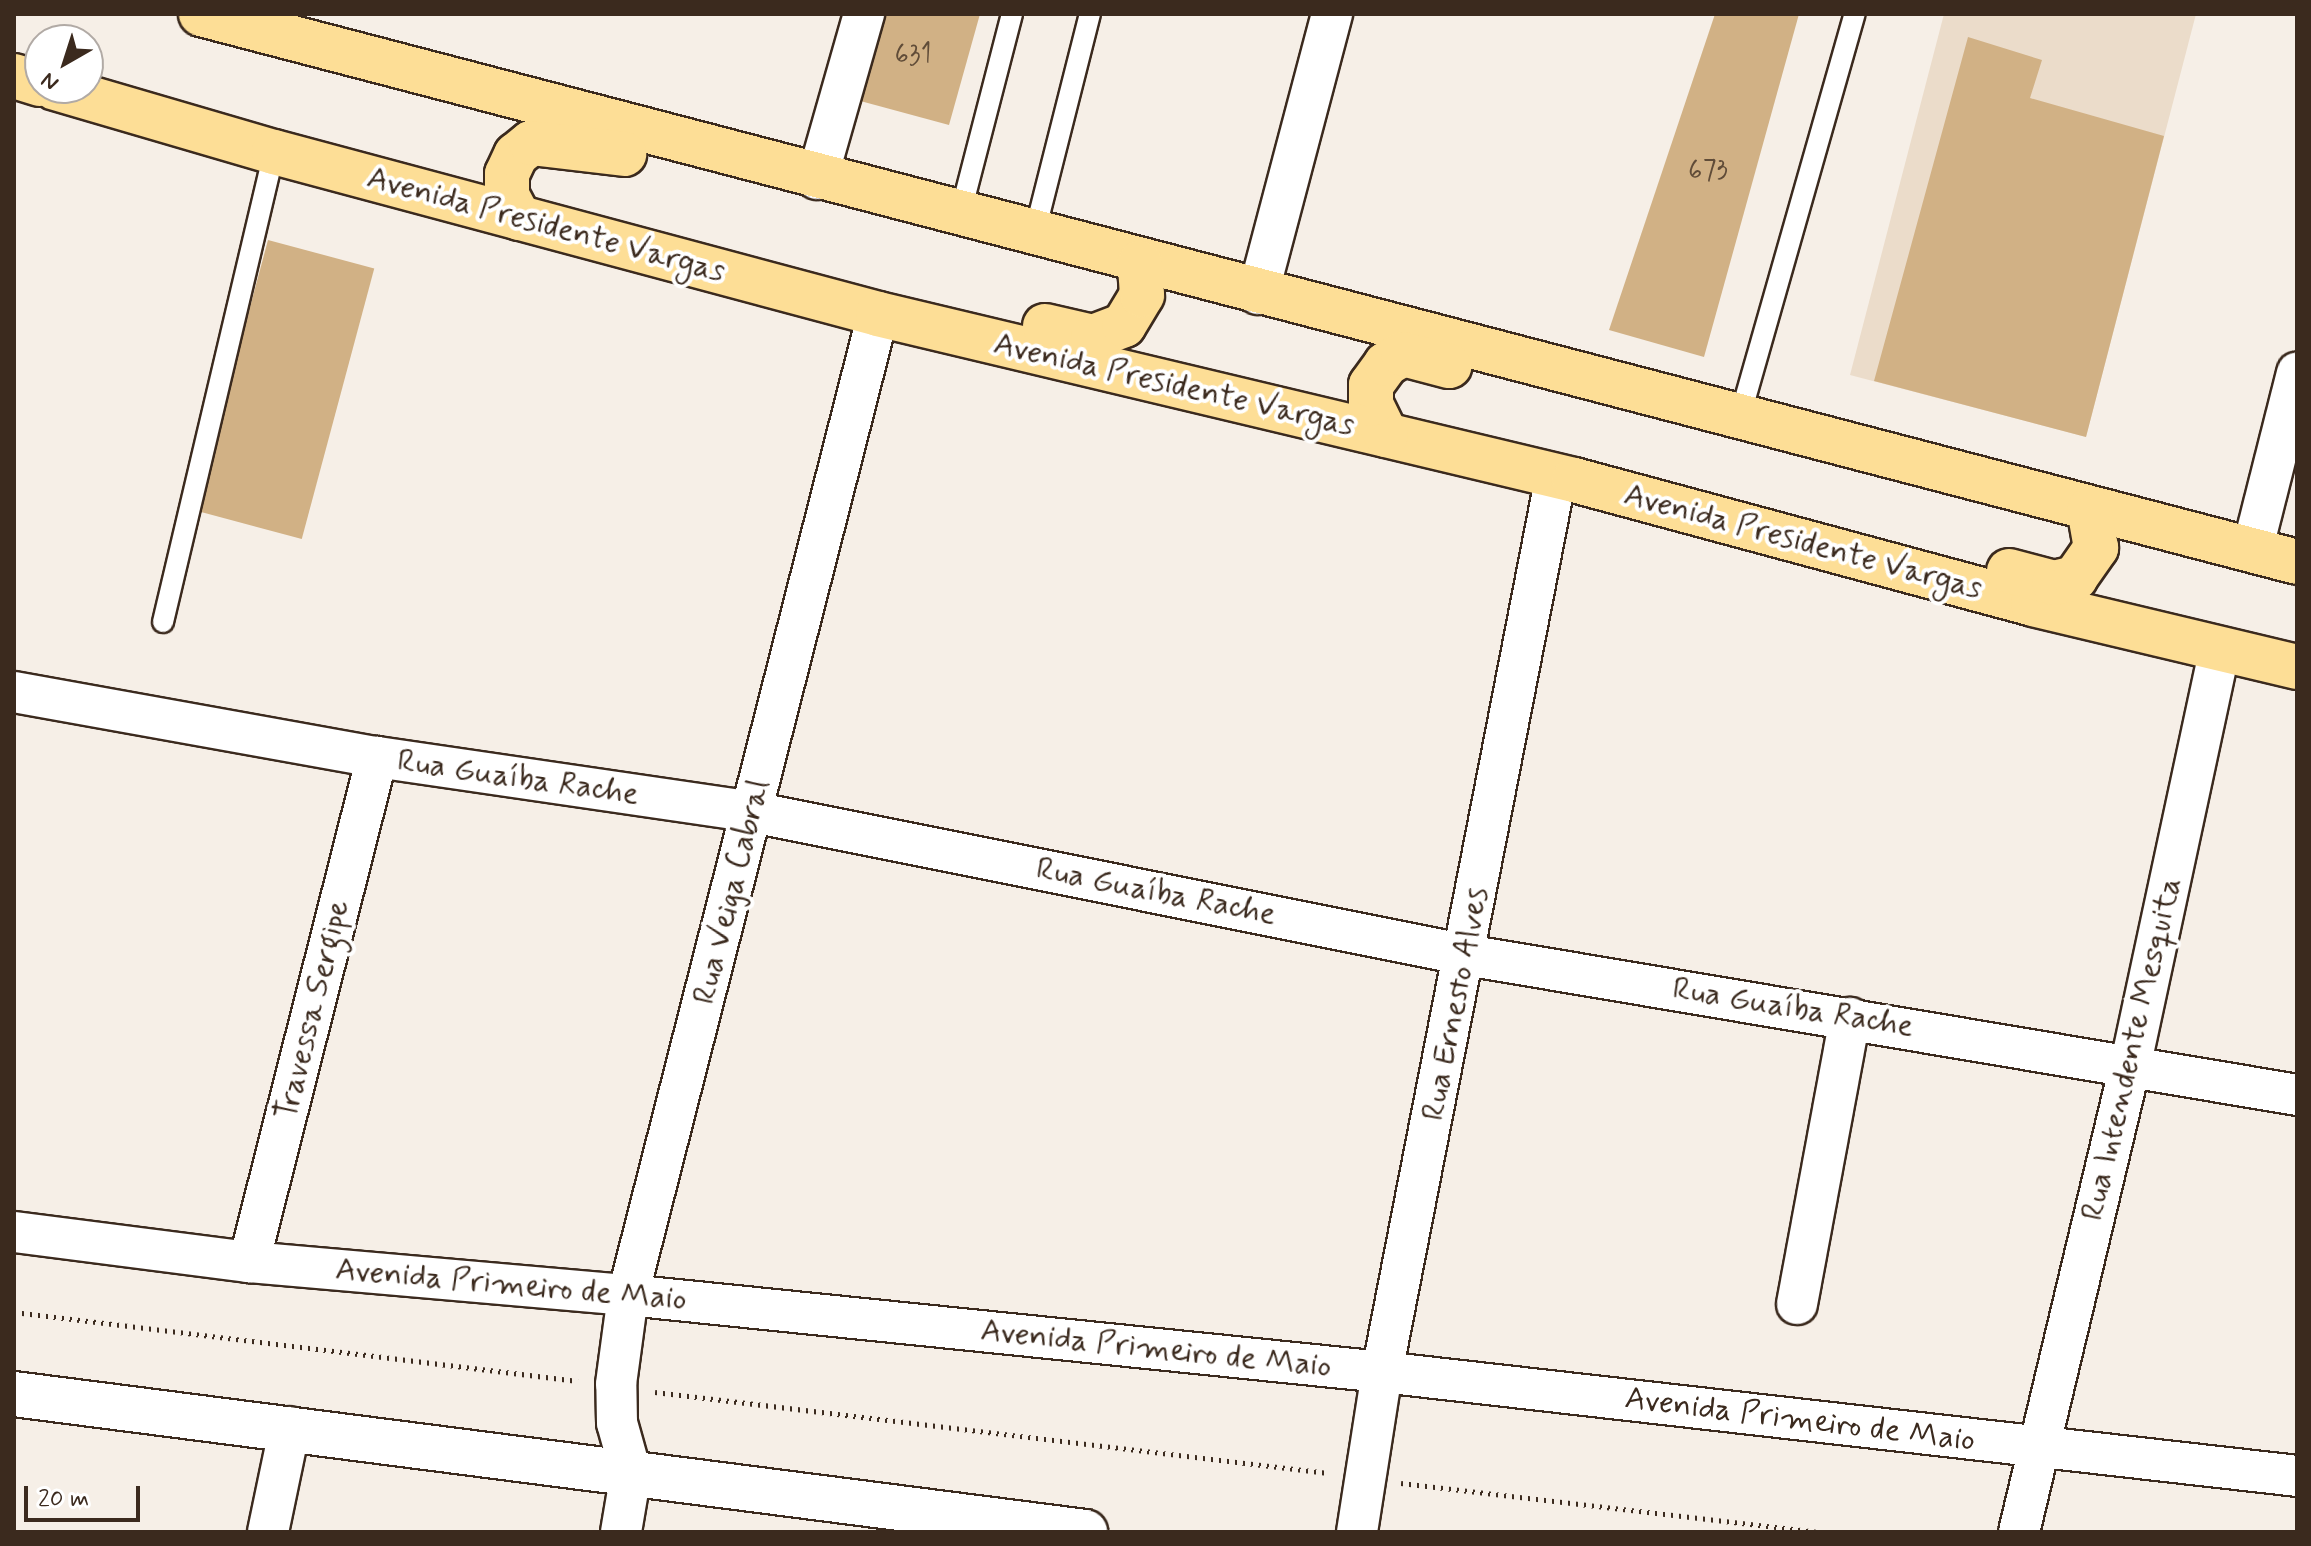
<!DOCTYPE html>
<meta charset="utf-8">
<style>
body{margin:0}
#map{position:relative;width:2311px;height:1546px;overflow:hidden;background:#f6efe7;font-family:Mynerve,sans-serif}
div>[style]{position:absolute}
.built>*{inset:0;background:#ebdcca}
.building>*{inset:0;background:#d1b185;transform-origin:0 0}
.path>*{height:5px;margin-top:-2.5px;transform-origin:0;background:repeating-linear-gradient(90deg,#3b2a1e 0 2px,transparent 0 8px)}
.roads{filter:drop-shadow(2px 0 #3b2a1e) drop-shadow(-2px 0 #3b2a1e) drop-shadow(0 2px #3b2a1e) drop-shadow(0 -2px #3b2a1e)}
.service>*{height:20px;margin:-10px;padding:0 10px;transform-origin:10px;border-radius:10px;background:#fff}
.minor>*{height:40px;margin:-20px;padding:0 20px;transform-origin:20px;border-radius:20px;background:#fff}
.secondary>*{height:44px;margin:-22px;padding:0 22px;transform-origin:22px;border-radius:22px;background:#fff}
.primary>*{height:44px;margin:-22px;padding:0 22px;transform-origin:22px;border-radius:22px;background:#fdde96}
span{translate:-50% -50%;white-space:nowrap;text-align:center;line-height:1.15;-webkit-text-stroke:8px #fff;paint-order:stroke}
.number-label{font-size:28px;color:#604c38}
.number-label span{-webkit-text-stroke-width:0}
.street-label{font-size:32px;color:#3b2a1e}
.frame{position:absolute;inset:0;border:16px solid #3b2a1e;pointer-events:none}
.north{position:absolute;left:24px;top:24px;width:80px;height:80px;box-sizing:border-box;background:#fff;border:2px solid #b1aaa5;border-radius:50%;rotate:219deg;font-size:22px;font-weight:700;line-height:32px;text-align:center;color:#3b2a1e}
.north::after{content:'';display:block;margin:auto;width:28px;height:36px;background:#3b2a1e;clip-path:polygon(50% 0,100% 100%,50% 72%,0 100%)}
.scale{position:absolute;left:24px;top:1486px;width:116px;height:36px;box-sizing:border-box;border:4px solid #3b2a1e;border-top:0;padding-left:10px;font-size:24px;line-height:28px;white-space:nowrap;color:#3b2a1e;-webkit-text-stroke:6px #fff;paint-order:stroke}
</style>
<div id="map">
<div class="built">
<i style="clip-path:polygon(1944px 14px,2196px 14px,2086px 437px,1850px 375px)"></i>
</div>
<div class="building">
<i style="clip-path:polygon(870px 14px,980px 14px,949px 125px,853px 99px)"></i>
<i style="clip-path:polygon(1715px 14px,1799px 14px,1704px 357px,1609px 330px)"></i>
<i style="clip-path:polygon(1968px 37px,2042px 60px,2030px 98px,2164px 136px,2086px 437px,1874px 381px)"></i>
<i style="left:268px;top:240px;width:110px;height:280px;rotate:15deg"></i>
</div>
<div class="path">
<i style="left:14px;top:1312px;width:568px;rotate:6.97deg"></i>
<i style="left:655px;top:1392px;width:678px;rotate:6.86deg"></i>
<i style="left:1401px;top:1483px;width:420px;rotate:6.7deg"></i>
</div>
<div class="roads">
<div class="service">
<i style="left:960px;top:215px;width:208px;rotate:-75.5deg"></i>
<i style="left:1034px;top:235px;width:228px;rotate:-75.8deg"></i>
<i style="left:1739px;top:420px;width:422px;rotate:-74.1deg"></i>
<i style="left:163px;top:622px;width:483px;rotate:-76.7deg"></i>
</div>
<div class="minor">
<i style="left:817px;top:179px;width:172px;rotate:-74.1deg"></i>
<i style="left:1258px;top:294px;width:290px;rotate:-75.2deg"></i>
<i style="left:2252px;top:551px;width:184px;rotate:-75.8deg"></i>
<i style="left:14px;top:692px;width:369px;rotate:10.2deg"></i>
<i style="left:377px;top:757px;width:380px;rotate:8.3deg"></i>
<i style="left:753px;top:812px;width:727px;rotate:11.34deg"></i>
<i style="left:1466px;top:955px;width:843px;rotate:9.56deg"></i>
<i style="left:14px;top:1232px;width:237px;rotate:7.3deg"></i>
<i style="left:249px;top:1262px;width:380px;rotate:5deg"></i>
<i style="left:628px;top:1295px;width:758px;rotate:5.83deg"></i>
<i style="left:1382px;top:1372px;width:921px;rotate:6.48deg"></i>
<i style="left:249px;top:1262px;width:521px;rotate:-75.78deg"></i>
<i style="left:1797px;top:1304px;width:291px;rotate:-79.5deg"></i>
<i style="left:268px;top:1532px;width:107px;rotate:-78.2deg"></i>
<i style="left:621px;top:1532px;width:60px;rotate:-80.4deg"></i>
<i style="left:631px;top:1473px;width:52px;rotate:-105.6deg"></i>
<i style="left:617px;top:1423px;width:39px;rotate:-91deg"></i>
<i style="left:616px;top:1384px;width:90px;rotate:-82.3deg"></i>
<i style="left:628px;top:1295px;width:1012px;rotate:-75.7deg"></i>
<i style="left:1357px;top:1532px;width:162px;rotate:-81.1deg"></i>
<i style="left:1382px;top:1372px;width:913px;rotate:-79.01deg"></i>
<i style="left:2019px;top:1532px;width:482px;rotate:-76.6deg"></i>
<i style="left:2131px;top:1063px;width:423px;rotate:-77.9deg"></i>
</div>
<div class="secondary">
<i style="left:14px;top:1394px;width:1080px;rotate:7.34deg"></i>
</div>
<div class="primary">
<i style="left:201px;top:14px;width:2166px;rotate:14.65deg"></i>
<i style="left:14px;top:76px;width:27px;rotate:17deg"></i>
<i style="left:55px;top:88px;width:228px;rotate:16.3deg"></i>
<i style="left:274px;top:152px;width:625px;rotate:15.01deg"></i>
<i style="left:878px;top:314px;width:716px;rotate:13.41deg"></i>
<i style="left:1574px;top:480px;width:475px;rotate:15.1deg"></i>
<i style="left:2033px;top:604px;width:271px;rotate:13.4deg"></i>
<i style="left:519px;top:218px;width:26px;rotate:-118deg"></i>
<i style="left:507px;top:195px;width:21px;rotate:-90deg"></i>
<i style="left:507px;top:174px;width:21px;rotate:-65deg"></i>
<i style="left:516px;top:155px;width:19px;rotate:-39deg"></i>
<i style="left:531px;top:143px;width:94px;rotate:6.7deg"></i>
<i style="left:1045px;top:326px;width:49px;rotate:12.9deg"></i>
<i style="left:1093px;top:337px;width:33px;rotate:-21deg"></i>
<i style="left:1124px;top:325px;width:35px;rotate:-59deg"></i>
<i style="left:1142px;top:295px;width:32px;rotate:-94deg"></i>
<i style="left:1386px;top:435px;width:34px;rotate:-116deg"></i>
<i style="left:1371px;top:404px;width:19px;rotate:-90deg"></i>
<i style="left:1371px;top:385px;width:26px;rotate:-54deg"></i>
<i style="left:1386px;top:364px;width:20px;rotate:-30deg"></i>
<i style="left:1403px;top:354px;width:48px;rotate:14.6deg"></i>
<i style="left:2009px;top:571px;width:47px;rotate:14.9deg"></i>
<i style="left:2054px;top:583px;width:22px;rotate:-13deg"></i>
<i style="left:2075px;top:578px;width:37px;rotate:-55deg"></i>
<i style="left:2096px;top:548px;width:39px;rotate:-100deg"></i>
</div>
</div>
<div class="number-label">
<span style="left:913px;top:56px">631</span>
<span style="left:1708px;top:172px">673</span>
</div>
<div class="street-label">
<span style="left:546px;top:225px;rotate:15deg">Avenida Presidente Vargas</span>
<span style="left:1174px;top:385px;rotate:13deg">Avenida Presidente Vargas</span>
<span style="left:1803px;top:542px;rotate:15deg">Avenida Presidente Vargas</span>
<span style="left:518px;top:778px;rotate:8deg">Rua Guaíba Rache</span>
<span style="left:732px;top:892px;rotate:-76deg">Rua Veiga Cabral</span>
<span style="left:1156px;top:892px;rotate:11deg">Rua Guaíba Rache</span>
<span style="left:1456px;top:1004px;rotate:-79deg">Rua Ernesto Alves</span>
<span style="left:1793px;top:1008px;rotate:9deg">Rua Guaíba Rache</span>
<span style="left:313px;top:1010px;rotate:-76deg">Travessa Sergipe</span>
<span style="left:2132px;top:1049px;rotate:-77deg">Rua Intendente Mesquita</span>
<span style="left:511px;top:1285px;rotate:5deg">Avenida Primeiro de Maio</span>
<span style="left:1156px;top:1349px;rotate:6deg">Avenida Primeiro de Maio</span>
<span style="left:1800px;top:1420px;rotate:7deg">Avenida Primeiro de Maio</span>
</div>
<div class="frame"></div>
<div class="north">N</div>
<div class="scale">20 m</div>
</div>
